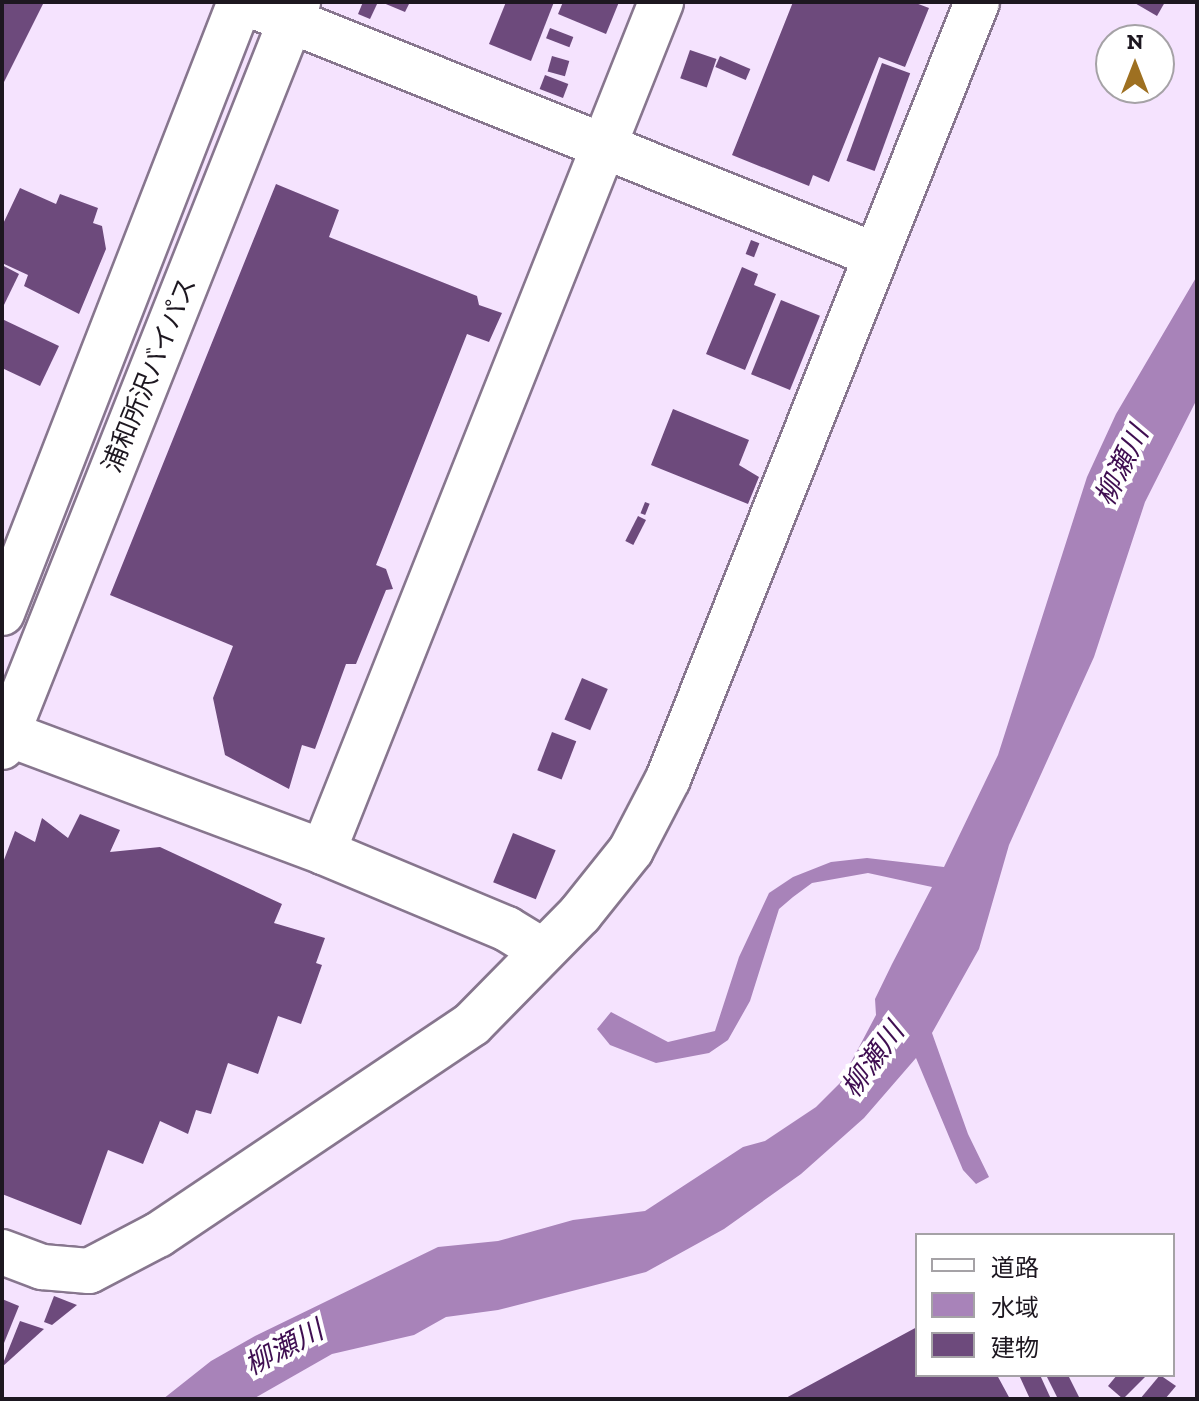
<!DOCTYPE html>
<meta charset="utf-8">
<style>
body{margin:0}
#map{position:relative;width:1199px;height:1401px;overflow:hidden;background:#f5e3fe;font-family:"Zilla Slab","Noto Sans JP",serif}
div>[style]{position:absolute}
.water>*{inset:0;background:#a883b9}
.building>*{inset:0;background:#6d4a7c;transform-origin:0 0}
.roads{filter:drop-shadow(2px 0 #87768e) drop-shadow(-2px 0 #87768e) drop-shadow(0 2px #87768e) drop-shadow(0 -2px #87768e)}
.secondary>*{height:44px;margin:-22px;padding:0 22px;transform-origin:22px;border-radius:22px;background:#fff}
.highway>*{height:44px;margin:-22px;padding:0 22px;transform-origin:22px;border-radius:22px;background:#fff}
span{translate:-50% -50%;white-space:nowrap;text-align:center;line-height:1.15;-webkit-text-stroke:8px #fff;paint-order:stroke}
.street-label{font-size:26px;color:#1d1720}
.water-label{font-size:28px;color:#3f0e51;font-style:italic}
.frame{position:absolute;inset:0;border:4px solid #1d1720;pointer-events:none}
.legend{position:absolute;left:915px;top:1233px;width:260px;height:144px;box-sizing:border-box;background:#fff;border:2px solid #a5a2a6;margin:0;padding:10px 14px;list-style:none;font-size:24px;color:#1d1720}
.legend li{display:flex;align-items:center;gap:16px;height:40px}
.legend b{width:40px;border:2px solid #a5a2a6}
.north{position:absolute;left:1095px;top:24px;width:80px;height:80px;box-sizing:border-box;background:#fff;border:2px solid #a5a2a6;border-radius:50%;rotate:0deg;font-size:22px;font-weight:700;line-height:32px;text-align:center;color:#1d1720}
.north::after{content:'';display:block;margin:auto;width:28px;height:36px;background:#9e7021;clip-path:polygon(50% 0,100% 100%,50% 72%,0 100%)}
</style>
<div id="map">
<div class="water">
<i style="clip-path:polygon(1197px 276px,1197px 399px,1145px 502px,1094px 657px,1009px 845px,979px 949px,932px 1033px,968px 1134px,989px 1177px,976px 1184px,963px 1170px,916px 1058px,864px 1118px,801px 1174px,724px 1229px,646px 1272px,498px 1310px,446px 1317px,414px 1335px,332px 1354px,253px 1399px,163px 1399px,211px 1361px,255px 1336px,438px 1247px,498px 1241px,573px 1220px,645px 1211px,743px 1147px,765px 1141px,816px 1107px,840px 1083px,876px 1015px,875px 999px,892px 964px,932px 887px,868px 873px,812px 883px,793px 897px,779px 909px,750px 1001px,728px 1040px,709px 1053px,656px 1063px,610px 1045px,597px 1029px,611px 1012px,668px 1042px,715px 1031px,739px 957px,769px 893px,793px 877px,831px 862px,867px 858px,944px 867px,998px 755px,1087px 477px,1116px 414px)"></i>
</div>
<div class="building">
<i style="clip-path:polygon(2px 2px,44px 2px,2px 86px)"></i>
<i style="clip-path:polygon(363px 2px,378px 2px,370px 19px,358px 14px)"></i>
<i style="clip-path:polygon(381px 2px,410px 2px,405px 12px)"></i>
<i style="clip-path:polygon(506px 2px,554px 2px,531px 61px,489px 44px)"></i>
<i style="clip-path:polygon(563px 2px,619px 2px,606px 34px,558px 14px)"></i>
<i style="clip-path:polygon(793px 2px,913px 2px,929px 8px,905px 67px,879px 57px,829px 182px,813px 175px,809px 186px,732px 155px)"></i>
<i style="clip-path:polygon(1133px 2px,1165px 2px,1157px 16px)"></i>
<i style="left:550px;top:28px;width:25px;height:11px;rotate:21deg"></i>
<i style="clip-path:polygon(1125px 28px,1144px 37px,1142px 40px,1121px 37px)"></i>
<i style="left:690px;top:50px;width:28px;height:30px;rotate:19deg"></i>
<i style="left:552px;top:56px;width:18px;height:16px;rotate:16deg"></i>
<i style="left:720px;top:56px;width:33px;height:12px;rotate:23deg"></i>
<i style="left:882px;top:63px;width:30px;height:104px;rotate:20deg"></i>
<i style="left:545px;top:75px;width:25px;height:15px;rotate:21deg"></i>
<i style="clip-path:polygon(276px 184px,339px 210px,329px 237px,477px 296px,479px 305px,502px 313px,489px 342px,467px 334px,376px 565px,386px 569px,393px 589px,386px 590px,356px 664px,346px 664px,315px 749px,302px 745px,289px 789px,225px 755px,213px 698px,233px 646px,110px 595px)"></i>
<i style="clip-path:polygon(20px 188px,56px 204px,60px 194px,98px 208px,93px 223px,102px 226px,106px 249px,79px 314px,24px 286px,28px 275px,2px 263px,2px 226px)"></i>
<i style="left:751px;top:240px;width:9px;height:15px;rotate:21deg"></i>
<i style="clip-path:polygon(2px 265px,19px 274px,2px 309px)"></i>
<i style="clip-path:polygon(742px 267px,758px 274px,754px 285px,776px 294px,745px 370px,706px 354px)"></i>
<i style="left:781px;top:300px;width:42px;height:80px;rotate:22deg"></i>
<i style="clip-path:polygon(2px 319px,59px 346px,40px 386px,2px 368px)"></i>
<i style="clip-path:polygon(673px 409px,749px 440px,739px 465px,759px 477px,748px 504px,651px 465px)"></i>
<i style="left:645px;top:502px;width:5px;height:12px;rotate:22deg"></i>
<i style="left:638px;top:516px;width:9px;height:28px;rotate:27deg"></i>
<i style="left:582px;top:678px;width:28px;height:45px;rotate:23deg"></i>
<i style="left:552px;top:732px;width:26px;height:41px;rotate:21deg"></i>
<i style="clip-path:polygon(80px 814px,120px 830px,110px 852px,160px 847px,282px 904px,274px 923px,325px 938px,316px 963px,322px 965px,301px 1024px,278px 1016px,258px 1074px,228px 1063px,211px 1114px,196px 1110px,188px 1134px,160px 1121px,143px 1164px,108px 1150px,81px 1225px,2px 1194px,2px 865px,15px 831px,35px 842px,42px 818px,68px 838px)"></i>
<i style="left:513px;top:833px;width:46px;height:53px;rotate:22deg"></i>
<i style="clip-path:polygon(54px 1296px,77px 1305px,52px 1325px,44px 1322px)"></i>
<i style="clip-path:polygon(2px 1299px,19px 1306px,2px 1348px)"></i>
<i style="clip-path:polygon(20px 1321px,44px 1329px,2px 1367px,2px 1366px)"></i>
<i style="clip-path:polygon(917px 1327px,917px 1375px,997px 1375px,1010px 1399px,784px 1399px)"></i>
<i style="clip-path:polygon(1019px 1375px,1040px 1375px,1051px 1399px,1030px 1399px)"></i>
<i style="clip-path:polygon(1046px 1375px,1068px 1375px,1080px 1399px,1058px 1399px)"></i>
<i style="clip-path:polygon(1117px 1375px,1143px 1375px,1145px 1377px,1123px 1399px,1108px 1386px)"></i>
<i style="clip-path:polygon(1160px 1375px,1176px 1386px,1165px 1399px,1140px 1399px)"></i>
</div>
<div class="roads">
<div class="secondary">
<i style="left:244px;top:2px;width:680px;rotate:21.85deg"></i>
<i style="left:8px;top:734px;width:336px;rotate:20.5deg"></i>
<i style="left:323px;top:852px;width:199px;rotate:22.7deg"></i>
<i style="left:507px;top:929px;width:42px;rotate:31.4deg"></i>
<i style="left:323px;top:852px;width:915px;rotate:-68.31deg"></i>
<i style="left:2px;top:1252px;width:43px;rotate:20.6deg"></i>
<i style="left:42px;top:1267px;width:47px;rotate:4.9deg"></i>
<i style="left:89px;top:1271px;width:78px;rotate:-27.6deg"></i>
<i style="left:158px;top:1235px;width:378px;rotate:-33.9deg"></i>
<i style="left:472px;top:1024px;width:154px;rotate:-45.5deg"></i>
<i style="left:580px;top:914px;width:82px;rotate:-51.4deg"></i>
<i style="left:631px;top:850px;width:80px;rotate:-62.5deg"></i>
<i style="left:668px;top:779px;width:836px;rotate:-68.31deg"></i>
</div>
<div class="highway">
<i style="left:2px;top:613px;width:656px;rotate:-68.72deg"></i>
<i style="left:2px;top:747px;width:802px;rotate:-68.33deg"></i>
</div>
</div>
<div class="street-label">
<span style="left:150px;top:375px;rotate:-68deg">浦和所沢バイパス</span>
</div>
<div class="water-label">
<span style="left:1122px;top:466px;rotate:-64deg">柳瀬川</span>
<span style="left:873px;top:1060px;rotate:-54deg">柳瀬川</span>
<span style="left:284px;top:1348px;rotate:-28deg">柳瀬川</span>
</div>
<div class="frame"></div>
<ul class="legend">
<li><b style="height:10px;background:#fff"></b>道路</li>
<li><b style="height:22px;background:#a883b9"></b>水域</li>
<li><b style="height:22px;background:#6d4a7c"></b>建物</li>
</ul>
<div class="north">N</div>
</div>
